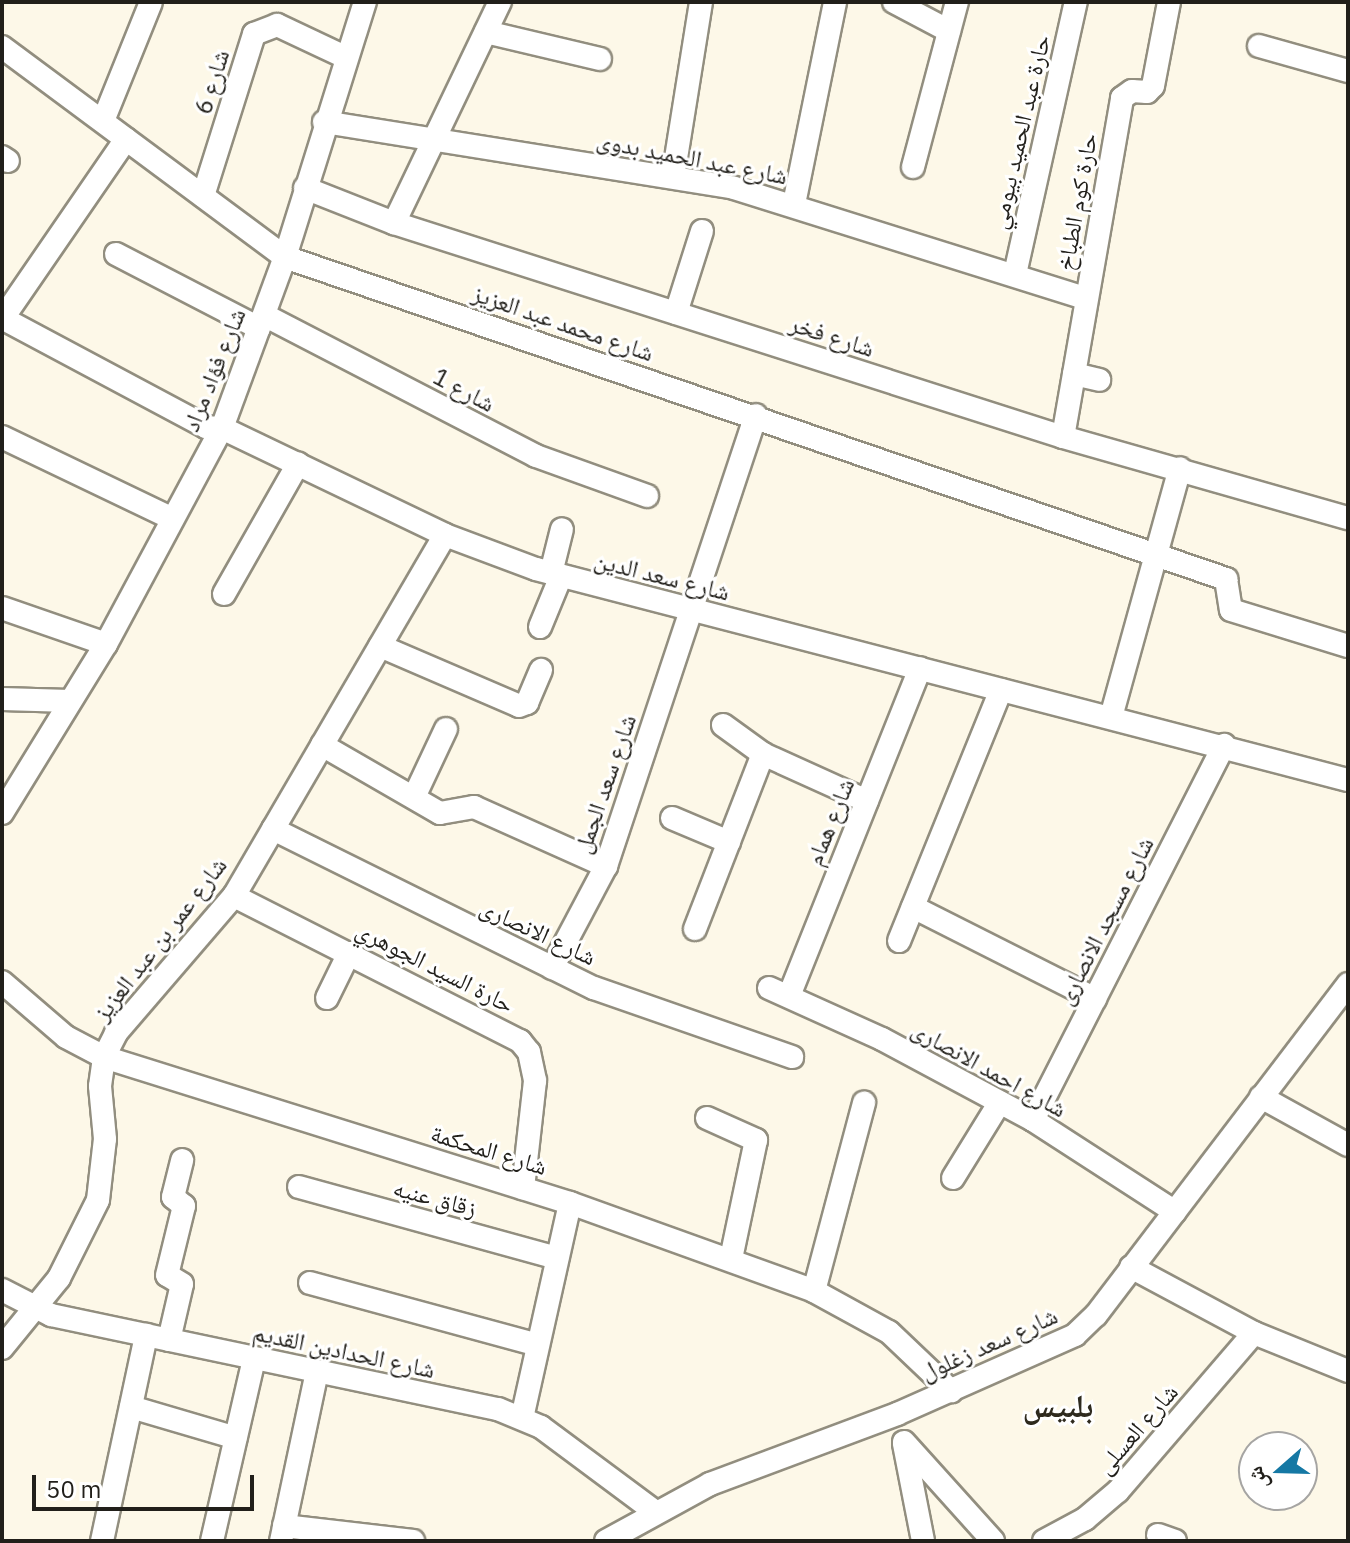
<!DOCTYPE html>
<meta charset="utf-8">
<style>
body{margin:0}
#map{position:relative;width:1350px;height:1543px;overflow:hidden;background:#fdf8e8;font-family:"IBM Plex Sans","Noto Naskh Arabic",sans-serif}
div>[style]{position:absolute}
.roads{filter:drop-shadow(2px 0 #928e7f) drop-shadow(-2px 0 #928e7f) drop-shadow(0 2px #928e7f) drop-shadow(0 -2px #928e7f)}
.minor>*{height:22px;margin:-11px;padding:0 11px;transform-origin:11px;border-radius:11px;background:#fff}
span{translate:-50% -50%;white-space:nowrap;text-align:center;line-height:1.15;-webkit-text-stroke:6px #fff;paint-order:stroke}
.street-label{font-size:24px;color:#211f1a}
.district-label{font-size:32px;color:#2e2a1e;font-weight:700}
.frame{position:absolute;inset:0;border:4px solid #211f1a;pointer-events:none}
.north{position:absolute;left:1238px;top:1431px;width:80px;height:80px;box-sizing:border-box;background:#fff;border:2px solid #a6a5a3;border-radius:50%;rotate:250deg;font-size:22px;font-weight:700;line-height:32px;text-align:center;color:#211f1a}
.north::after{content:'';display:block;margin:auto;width:28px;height:36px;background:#1578a4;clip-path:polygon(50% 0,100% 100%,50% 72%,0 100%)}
.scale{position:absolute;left:32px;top:1475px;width:222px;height:36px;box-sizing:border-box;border:4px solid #211f1a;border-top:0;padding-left:10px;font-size:24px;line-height:28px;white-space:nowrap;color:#211f1a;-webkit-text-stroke:6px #fff;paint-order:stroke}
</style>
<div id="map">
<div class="roads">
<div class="minor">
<i style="left:894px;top:2px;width:62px;rotate:27.8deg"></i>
<i style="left:486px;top:32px;width:117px;rotate:13.3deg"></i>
<i style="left:1259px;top:46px;width:92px;rotate:15.7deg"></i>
<i style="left:2px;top:47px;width:352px;rotate:36.6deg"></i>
<i style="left:285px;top:257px;width:995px;rotate:18.89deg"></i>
<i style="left:1226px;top:579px;width:31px;rotate:81deg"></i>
<i style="left:1231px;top:610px;width:122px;rotate:17.1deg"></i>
<i style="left:103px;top:121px;width:128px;rotate:-68deg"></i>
<i style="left:324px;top:122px;width:415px;rotate:9.1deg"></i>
<i style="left:734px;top:188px;width:369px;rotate:17.4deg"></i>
<i style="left:2px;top:157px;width:7px;rotate:34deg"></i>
<i style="left:913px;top:167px;width:171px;rotate:-75.1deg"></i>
<i style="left:673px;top:177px;width:177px;rotate:-80.9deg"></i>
<i style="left:305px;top:188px;width:96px;rotate:21.5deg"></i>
<i style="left:394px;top:223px;width:702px;rotate:17.74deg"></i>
<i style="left:1063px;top:437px;width:296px;rotate:15.9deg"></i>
<i style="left:203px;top:196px;width:170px;rotate:-72.5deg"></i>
<i style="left:254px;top:34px;width:25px;rotate:-21deg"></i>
<i style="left:277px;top:25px;width:75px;rotate:25.2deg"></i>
<i style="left:794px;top:204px;width:206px;rotate:-78.5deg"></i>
<i style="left:394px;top:223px;width:245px;rotate:-64.4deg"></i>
<i style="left:116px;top:254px;width:161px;rotate:27.4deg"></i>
<i style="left:1015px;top:274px;width:279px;rotate:-77.4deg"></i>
<i style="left:676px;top:313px;width:86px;rotate:-72.4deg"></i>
<i style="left:264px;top:315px;width:306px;rotate:27.4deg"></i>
<i style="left:536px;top:456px;width:118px;rotate:19.8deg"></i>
<i style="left:2px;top:318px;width:231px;rotate:28.1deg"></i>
<i style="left:206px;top:427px;width:16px;rotate:4deg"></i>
<i style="left:222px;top:428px;width:247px;rotate:25.6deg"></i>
<i style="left:445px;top:535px;width:97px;rotate:20.5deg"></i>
<i style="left:536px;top:569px;width:839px;rotate:14.57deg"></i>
<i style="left:3px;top:318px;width:217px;rotate:-55.5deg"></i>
<i style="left:1074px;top:374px;width:26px;rotate:13deg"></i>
<i style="left:2px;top:437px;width:187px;rotate:25.6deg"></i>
<i style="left:1063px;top:437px;width:344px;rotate:-80.1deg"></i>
<i style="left:1122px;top:98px;width:12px;rotate:-35deg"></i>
<i style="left:1132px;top:91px;width:15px;rotate:4deg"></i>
<i style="left:1147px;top:92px;width:8px;rotate:-45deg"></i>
<i style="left:1153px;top:86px;width:86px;rotate:-79.2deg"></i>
<i style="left:551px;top:573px;width:45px;rotate:-76deg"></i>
<i style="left:224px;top:594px;width:150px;rotate:-60.4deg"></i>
<i style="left:2px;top:608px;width:110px;rotate:19.1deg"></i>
<i style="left:540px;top:627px;width:55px;rotate:-67.6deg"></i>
<i style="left:380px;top:646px;width:151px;rotate:23.3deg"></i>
<i style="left:519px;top:706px;width:9px;rotate:-21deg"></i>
<i style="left:527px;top:703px;width:36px;rotate:-67deg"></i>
<i style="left:2px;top:699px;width:68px;rotate:1.7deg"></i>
<i style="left:1111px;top:717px;width:258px;rotate:-74.5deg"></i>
<i style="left:723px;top:725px;width:49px;rotate:35.9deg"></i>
<i style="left:763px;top:754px;width:114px;rotate:24.3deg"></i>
<i style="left:322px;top:745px;width:136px;rotate:30deg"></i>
<i style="left:440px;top:813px;width:35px;rotate:-10deg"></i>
<i style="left:474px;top:807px;width:145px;rotate:24.1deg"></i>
<i style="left:414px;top:797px;width:75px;rotate:-64.8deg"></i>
<i style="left:2px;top:813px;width:198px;rotate:-58.4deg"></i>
<i style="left:106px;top:644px;width:245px;rotate:-61.8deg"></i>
<i style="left:222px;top:428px;width:182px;rotate:-69.8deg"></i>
<i style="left:285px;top:257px;width:267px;rotate:-72.6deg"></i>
<i style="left:672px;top:818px;width:62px;rotate:22.8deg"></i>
<i style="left:273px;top:829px;width:358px;rotate:26.4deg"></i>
<i style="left:594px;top:988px;width:210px;rotate:19.2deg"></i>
<i style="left:234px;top:896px;width:321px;rotate:26.9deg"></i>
<i style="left:520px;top:1041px;width:14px;rotate:51deg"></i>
<i style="left:529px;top:1052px;width:30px;rotate:78deg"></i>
<i style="left:535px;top:1081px;width:108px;rotate:96.4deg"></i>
<i style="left:913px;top:907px;width:204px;rotate:26.8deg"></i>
<i style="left:695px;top:929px;width:188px;rotate:-68.8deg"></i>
<i style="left:899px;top:941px;width:271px;rotate:-67.9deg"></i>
<i style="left:552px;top:968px;width:115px;rotate:-62.1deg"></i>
<i style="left:606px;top:866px;width:475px;rotate:-71.6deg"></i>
<i style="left:2px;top:982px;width:84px;rotate:40.7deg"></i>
<i style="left:66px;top:1037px;width:43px;rotate:27.8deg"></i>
<i style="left:104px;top:1057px;width:488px;rotate:17.4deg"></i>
<i style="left:570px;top:1203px;width:259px;rotate:19.8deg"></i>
<i style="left:814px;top:1291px;width:85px;rotate:28.7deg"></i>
<i style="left:889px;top:1332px;width:86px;rotate:43.6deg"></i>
<i style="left:769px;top:988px;width:124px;rotate:24.3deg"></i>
<i style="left:882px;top:1039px;width:171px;rotate:28.2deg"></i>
<i style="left:1033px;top:1120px;width:169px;rotate:32.9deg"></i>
<i style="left:789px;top:996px;width:353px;rotate:-68.2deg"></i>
<i style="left:327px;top:998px;width:50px;rotate:-63.9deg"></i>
<i style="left:1261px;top:1097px;width:99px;rotate:28.9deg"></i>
<i style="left:707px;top:1118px;width:54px;rotate:24.2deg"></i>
<i style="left:756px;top:1140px;width:122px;rotate:101.9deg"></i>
<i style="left:1033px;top:1120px;width:421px;rotate:-63deg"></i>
<i style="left:953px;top:1178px;width:89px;rotate:-58.3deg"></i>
<i style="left:299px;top:1187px;width:268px;rotate:15.4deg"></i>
<i style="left:1131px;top:1267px;width:140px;rotate:28.2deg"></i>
<i style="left:1254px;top:1333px;width:101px;rotate:22deg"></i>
<i style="left:310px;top:1283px;width:236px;rotate:15.2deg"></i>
<i style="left:2px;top:1290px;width:55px;rotate:27deg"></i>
<i style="left:51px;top:1315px;width:457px;rotate:11.9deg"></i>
<i style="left:498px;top:1409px;width:47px;rotate:22.7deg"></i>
<i style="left:541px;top:1427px;width:141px;rotate:36.6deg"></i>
<i style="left:814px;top:1291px;width:195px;rotate:-75.1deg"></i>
<i style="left:169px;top:1340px;width:57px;rotate:-76.9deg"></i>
<i style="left:182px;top:1284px;width:17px;rotate:-149deg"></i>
<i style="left:167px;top:1275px;width:71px;rotate:-76.2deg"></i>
<i style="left:184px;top:1206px;width:14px;rotate:-141deg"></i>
<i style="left:173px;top:1197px;width:38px;rotate:-76deg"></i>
<i style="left:2px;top:1348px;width:90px;rotate:-50.8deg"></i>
<i style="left:59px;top:1278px;width:87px;rotate:-63.4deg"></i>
<i style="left:98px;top:1200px;width:61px;rotate:-83.5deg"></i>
<i style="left:105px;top:1139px;width:53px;rotate:-95.4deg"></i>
<i style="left:100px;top:1086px;width:29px;rotate:-82deg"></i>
<i style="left:104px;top:1057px;width:27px;rotate:-63deg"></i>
<i style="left:116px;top:1033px;width:181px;rotate:-49.3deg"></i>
<i style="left:234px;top:896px;width:418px;rotate:-59.7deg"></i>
<i style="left:131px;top:1407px;width:109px;rotate:16.4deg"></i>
<i style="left:522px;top:1418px;width:220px;rotate:-77.4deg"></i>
<i style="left:904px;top:1442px;width:133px;rotate:48deg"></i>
<i style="left:904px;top:1444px;width:99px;rotate:78.9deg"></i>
<i style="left:284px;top:1526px;width:130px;rotate:6.6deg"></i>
<i style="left:1158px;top:1535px;width:18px;rotate:19deg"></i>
<i style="left:102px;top:1541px;width:211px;rotate:-77.9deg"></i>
<i style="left:212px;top:1541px;width:187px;rotate:-77deg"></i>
<i style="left:281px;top:1541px;width:173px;rotate:-78deg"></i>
<i style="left:606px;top:1541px;width:119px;rotate:-28.7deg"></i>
<i style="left:710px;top:1484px;width:200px;rotate:-20.5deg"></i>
<i style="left:897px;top:1414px;width:195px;rotate:-23.9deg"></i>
<i style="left:1075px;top:1335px;width:29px;rotate:-44deg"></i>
<i style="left:1096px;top:1315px;width:416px;rotate:-52.7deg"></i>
<i style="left:1044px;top:1541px;width:47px;rotate:-28.2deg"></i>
<i style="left:1085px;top:1519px;width:43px;rotate:-40.3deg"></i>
<i style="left:1118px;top:1491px;width:208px;rotate:-49.3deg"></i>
</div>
</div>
<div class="street-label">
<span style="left:212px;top:82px;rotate:-73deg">شارع 6</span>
<span style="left:1020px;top:132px;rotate:-77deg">حارة عبد الحميد بيومي</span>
<span style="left:692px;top:158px;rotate:11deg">شارع عبد الحميد بدوى</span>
<span style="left:1077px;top:202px;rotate:-80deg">حارة كوم الطباخ</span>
<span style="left:563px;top:323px;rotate:19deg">شارع محمد عبد العزيز</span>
<span style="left:832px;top:336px;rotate:18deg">شارع فخر</span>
<span style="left:214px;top:370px;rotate:-68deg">شارع فؤاد مراد</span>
<span style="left:464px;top:390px;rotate:28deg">شارع 1</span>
<span style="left:662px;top:576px;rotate:14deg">شارع سعد الدين</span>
<span style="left:605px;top:784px;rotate:-71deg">شارع سعد الجمل</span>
<span style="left:830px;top:822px;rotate:-68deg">شارع همام</span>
<span style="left:1105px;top:921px;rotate:-63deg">شارع مسجد الانصارى</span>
<span style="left:538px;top:932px;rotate:25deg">شارع الانصارى</span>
<span style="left:160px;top:939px;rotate:-52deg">شارع عمر بن عبد العزيز</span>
<span style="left:435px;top:967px;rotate:27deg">حارة السيد الجوهري</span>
<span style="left:989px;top:1069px;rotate:29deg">شارع احمد الانصارى</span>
<span style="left:489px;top:1150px;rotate:17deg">شارع المحكمة</span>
<span style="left:435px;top:1198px;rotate:15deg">زقاق عنيه</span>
<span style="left:989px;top:1344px;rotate:-24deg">شارع سعد زغلول</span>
<span style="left:344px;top:1351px;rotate:12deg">شارع الحدادين القديم</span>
<span style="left:1137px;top:1429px;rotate:-49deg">شارع العسلى</span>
</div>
<div class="district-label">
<span style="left:1058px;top:1405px">بلبيس</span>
</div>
<div class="frame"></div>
<div class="north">ش</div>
<div class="scale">50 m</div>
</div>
